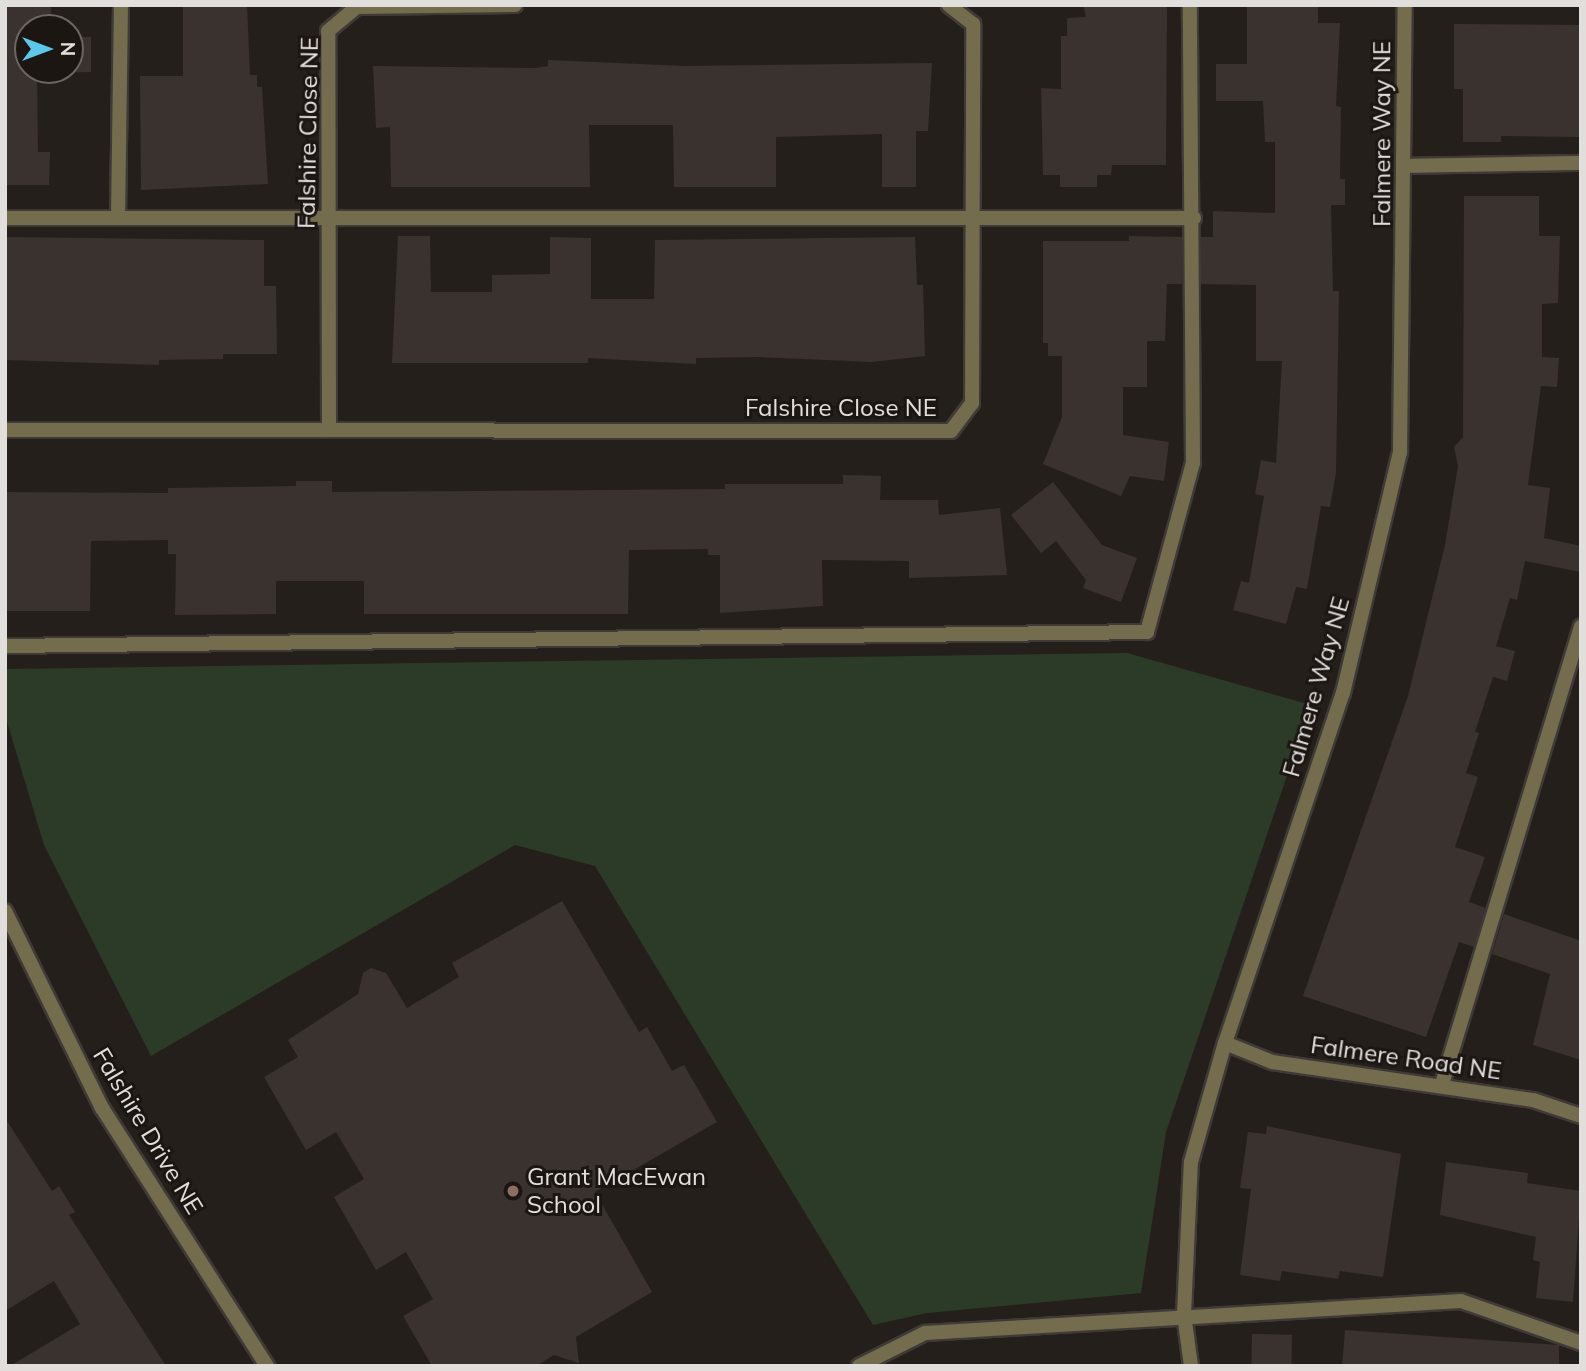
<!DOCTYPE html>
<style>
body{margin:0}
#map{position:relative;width:1586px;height:1371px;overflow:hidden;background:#251f1c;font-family:Mulish,sans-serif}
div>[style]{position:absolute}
.green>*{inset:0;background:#2c3b28}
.building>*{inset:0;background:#39322f;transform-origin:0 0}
.roads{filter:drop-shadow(2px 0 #3f3a37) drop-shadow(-2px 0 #3f3a37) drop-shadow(0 2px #3f3a37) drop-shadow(0 -2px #3f3a37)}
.service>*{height:14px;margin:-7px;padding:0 7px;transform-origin:7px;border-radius:7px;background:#736d4d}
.minor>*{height:14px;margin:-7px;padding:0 7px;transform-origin:7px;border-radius:7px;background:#736d4d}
.tertiary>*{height:14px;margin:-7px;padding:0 7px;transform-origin:7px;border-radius:7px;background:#736d4d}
.dots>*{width:19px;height:19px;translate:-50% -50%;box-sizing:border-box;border:4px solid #1c1613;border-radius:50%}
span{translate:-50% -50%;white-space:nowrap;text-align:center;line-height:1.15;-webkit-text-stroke:6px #1c1613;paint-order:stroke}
.street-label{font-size:24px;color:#e2dedc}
.poi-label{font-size:24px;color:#e2dedc}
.left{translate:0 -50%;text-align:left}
.frame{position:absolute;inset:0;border:7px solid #e2dedc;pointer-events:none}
.north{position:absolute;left:14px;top:14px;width:70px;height:70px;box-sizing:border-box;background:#1c1613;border:2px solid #6b6663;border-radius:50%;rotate:90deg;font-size:19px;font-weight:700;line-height:28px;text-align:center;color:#e2dedc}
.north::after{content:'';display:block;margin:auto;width:24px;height:32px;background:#5cc7e8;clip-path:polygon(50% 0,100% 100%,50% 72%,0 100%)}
</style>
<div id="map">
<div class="green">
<i style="clip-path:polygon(1127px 653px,1311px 705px,1166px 1132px,1141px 1293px,927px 1313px,873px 1325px,595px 866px,515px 845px,151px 1056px,44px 845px,5px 715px,5px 669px)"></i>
</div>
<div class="building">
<i style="clip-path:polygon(5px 5px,51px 5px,52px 28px,28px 28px,28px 70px,70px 70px,70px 37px,91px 37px,91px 72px,37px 73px,38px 152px,50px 152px,49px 185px,5px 185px)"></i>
<i style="clip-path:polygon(183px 5px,247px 5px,250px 75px,257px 75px,257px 87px,262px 87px,268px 184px,141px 190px,140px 76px,183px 76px)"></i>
<i style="clip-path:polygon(1083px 5px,1167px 5px,1166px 165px,1112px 165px,1111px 175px,1097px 175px,1097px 187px,1060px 187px,1060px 175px,1043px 175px,1041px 88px,1061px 89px,1061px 36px,1067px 36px,1067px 18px,1086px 17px)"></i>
<i style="clip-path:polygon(1247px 5px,1318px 5px,1318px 23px,1340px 23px,1336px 106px,1341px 107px,1340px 179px,1345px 179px,1345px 205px,1331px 205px,1333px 291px,1339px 291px,1336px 473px,1330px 507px,1321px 506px,1307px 589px,1296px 587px,1286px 624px,1233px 610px,1241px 581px,1249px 583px,1264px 496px,1255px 494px,1261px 460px,1276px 463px,1282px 361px,1256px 361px,1256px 285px,1201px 284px,1201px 237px,1213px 237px,1213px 211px,1275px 213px,1275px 142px,1265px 142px,1263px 101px,1216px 101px,1216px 64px,1247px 64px)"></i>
<i style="clip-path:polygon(1454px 24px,1581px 25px,1581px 137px,1501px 136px,1501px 142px,1463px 142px,1463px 89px,1454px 89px)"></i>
<i style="clip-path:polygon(548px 60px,685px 66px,932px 63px,928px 131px,916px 131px,916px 187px,882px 187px,882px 134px,776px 137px,776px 187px,674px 187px,673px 125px,589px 125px,590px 187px,391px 187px,390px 127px,376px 128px,373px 66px,535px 68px,548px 66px)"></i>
<i style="clip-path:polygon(1464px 196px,1539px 196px,1539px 236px,1560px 236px,1558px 303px,1542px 304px,1542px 357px,1559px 358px,1557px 387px,1541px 386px,1528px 485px,1550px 488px,1544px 538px,1581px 546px,1581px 572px,1525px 561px,1517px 600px,1510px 598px,1496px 646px,1515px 651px,1507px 681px,1493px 677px,1475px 732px,1479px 733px,1466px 773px,1478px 777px,1455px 847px,1485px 857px,1469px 902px,1486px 908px,1474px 947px,1459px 942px,1426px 1037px,1303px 996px,1408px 696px,1445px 545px,1458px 466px,1454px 447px,1463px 437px)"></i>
<i style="clip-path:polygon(398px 236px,430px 236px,431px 292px,492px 292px,492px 275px,550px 274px,550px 237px,591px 238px,591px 299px,654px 299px,655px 240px,915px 237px,917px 285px,923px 285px,925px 356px,872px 362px,759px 357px,696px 358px,696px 364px,588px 358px,588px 363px,392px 363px)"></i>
<i style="clip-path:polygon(1129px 236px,1182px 237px,1182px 284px,1167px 284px,1165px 341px,1147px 341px,1147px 387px,1123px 387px,1123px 435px,1169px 442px,1164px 481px,1130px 476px,1121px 496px,1043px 464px,1062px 417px,1062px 356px,1048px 356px,1048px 343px,1043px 343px,1043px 241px,1129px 241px)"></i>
<i style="clip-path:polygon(5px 237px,264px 240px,264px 286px,276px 286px,277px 354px,223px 354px,223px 359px,159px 360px,159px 365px,5px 360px)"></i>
<i style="clip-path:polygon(843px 475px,881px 476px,880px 500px,938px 500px,939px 515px,1000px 508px,1007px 575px,909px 578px,909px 561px,822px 560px,823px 606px,720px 613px,720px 555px,708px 555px,708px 549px,629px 550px,628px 614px,364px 614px,364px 581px,276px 581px,276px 614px,175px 615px,176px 554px,168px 554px,168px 540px,91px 541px,90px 611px,5px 611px,5px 492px,168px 493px,168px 488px,296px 486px,296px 481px,332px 481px,332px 492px,725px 489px,725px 484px,843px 484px)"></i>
<i style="clip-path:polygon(1053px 482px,1102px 545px,1137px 558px,1121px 602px,1083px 588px,1086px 580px,1056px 541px,1041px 553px,1011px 515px)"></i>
<i style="clip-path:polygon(562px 901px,639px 1032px,647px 1027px,672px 1071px,684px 1065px,717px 1122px,595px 1192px,652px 1292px,576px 1337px,579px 1363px,554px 1355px,536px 1366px,432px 1366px,403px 1316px,433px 1299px,406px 1252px,376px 1270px,334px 1197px,364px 1179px,336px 1132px,306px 1150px,264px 1077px,298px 1057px,288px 1040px,358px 994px,363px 973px,371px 968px,386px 973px,407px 1008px,459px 977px,452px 963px)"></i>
<i style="clip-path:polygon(1504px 914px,1581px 941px,1581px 1060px,1533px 1045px,1550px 974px,1492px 954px)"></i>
<i style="clip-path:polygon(5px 1118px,52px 1191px,59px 1186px,75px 1212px,69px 1215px,166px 1366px,10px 1366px,80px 1324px,54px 1281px,5px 1311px)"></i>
<i style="clip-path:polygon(1267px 1126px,1401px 1154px,1383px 1277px,1340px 1271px,1338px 1279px,1282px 1271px,1280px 1281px,1240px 1275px,1251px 1189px,1240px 1188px,1248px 1132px,1266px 1134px)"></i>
<i style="clip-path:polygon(1446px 1162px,1528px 1173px,1527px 1183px,1581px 1191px,1573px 1302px,1536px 1298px,1540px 1262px,1533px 1260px,1536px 1237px,1440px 1215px)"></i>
<i style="clip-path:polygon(1345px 1330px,1559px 1345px,1559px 1366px,1342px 1366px)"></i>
<i style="left:1252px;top:1334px;width:40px;height:32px;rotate:1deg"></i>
</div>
<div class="roads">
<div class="service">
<i style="left:1405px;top:166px;width:176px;rotate:-1deg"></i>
<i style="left:5px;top:218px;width:1189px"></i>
<i style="left:118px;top:218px;width:213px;rotate:-89.2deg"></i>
<i style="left:5px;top:646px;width:1142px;rotate:-0.7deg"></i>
<i style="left:1147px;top:632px;width:175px;rotate:-74.8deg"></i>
<i style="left:1193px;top:463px;width:458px;rotate:-90.4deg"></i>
<i style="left:1442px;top:1084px;width:478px;rotate:-73.1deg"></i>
<i style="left:859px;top:1366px;width:74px;rotate:-26.6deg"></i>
<i style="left:925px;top:1333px;width:537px;rotate:-3.42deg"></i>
<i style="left:1461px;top:1301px;width:127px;rotate:19.3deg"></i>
</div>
<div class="minor">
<i style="left:5px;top:430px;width:946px;rotate:0.06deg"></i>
<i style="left:951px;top:431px;width:35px;rotate:-53deg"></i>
<i style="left:972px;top:403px;width:379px;rotate:-89.8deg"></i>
<i style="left:973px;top:24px;width:31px;rotate:-142deg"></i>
<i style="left:329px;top:430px;width:399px;rotate:-90.1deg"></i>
<i style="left:328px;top:31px;width:38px;rotate:-40deg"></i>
<i style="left:357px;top:7px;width:158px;rotate:-0.7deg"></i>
<i style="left:1225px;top:1043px;width:51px;rotate:22deg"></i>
<i style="left:1272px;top:1062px;width:264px;rotate:8.3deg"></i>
<i style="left:1533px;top:1100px;width:51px;rotate:18.4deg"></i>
<i style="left:1191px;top:1366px;width:52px;rotate:-97.7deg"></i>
<i style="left:1184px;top:1314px;width:152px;rotate:-87.4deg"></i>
<i style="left:1191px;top:1162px;width:124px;rotate:-74.1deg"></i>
<i style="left:1225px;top:1043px;width:369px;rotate:-71.4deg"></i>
<i style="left:1343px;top:693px;width:248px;rotate:-76.7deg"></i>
<i style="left:1400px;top:452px;width:447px;rotate:-89.4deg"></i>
</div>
<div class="tertiary">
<i style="left:5px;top:911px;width:220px;rotate:63.8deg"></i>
<i style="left:102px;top:1108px;width:306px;rotate:57.4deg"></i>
</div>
</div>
<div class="dots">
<i style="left:513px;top:1191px;background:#8d6e63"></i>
</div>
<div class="street-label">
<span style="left:308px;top:133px;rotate:-89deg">Falshire Close NE</span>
<span style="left:1382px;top:134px;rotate:-90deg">Falmere Way NE</span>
<span style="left:841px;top:408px">Falshire Close NE</span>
<span style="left:1316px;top:687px;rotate:-74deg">Falmere Way NE</span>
<span style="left:1406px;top:1058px;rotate:8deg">Falmere Road NE</span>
<span style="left:148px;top:1131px;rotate:59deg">Falshire Drive NE</span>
</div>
<div class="poi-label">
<span class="left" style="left:527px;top:1191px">Grant MacEwan<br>School</span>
</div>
<div class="frame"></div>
<div class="north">N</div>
</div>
